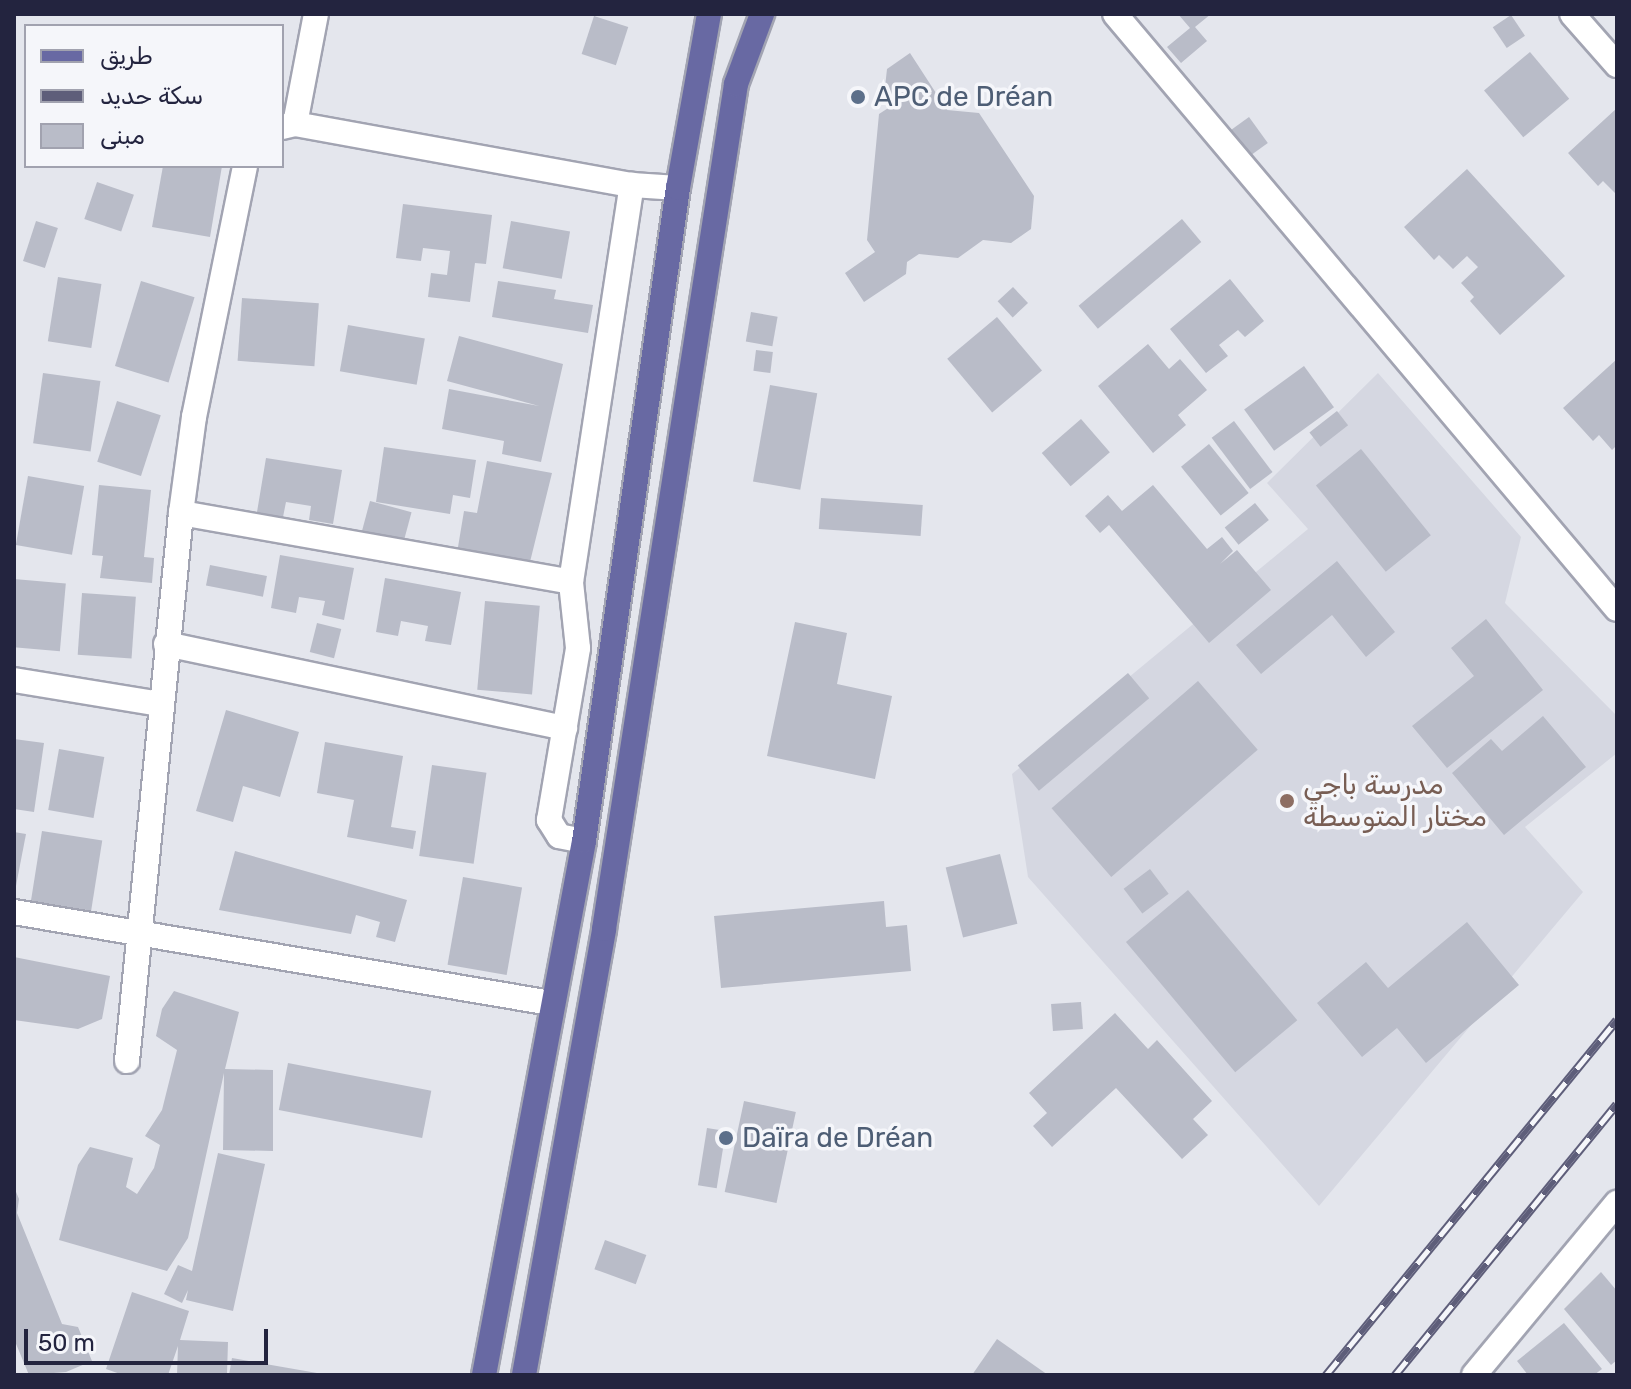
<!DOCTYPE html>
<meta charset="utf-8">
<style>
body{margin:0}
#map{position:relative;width:1631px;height:1389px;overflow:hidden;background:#e4e6ed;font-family:Rubik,"Noto Naskh Arabic",sans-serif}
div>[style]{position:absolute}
.built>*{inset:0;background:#d5d7e1}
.building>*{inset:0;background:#b9bcc8;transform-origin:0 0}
.roads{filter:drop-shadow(2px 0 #a2a4b2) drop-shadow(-2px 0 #a2a4b2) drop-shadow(0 2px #a2a4b2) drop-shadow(0 -2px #a2a4b2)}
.minor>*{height:24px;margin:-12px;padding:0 12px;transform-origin:12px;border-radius:12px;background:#fff}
.major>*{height:24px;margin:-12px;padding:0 12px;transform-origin:12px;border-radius:12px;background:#6869a3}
.rail>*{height:9px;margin-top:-4.5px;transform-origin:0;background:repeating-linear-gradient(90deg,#f5f6fa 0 18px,#5e5e7a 0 36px);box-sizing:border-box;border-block:2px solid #5e5e7a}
.dots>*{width:22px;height:22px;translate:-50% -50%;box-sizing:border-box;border:4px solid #f5f6fa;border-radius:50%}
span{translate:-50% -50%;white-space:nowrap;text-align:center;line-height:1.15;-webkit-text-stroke:7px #f5f6fa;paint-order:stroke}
.service-label{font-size:28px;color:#4e5e75}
.left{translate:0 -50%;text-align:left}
.education-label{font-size:28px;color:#785e54}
.frame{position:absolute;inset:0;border:16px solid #23243f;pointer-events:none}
.legend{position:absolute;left:24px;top:24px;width:260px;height:144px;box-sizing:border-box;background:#f5f6fa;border:2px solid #a1a2af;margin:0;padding:10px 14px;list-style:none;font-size:24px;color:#23243f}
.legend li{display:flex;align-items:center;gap:16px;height:40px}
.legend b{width:40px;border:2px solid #a1a2af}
.scale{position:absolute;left:24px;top:1329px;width:244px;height:36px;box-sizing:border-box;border:4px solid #23243f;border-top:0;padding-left:10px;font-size:24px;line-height:28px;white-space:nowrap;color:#23243f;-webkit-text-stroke:6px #f5f6fa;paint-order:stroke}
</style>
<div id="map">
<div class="built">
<i style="clip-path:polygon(1378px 373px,1521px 537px,1505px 603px,1617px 716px,1617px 753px,1525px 827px,1583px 892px,1319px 1206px,1028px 877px,1012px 774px,1308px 529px,1267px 483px)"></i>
</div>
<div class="building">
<i style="clip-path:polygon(1178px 14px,1211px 14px,1195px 27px,1207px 41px,1181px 63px,1167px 47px,1190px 28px)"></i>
<i style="left:1511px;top:15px;width:25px;height:22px;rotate:56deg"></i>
<i style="left:594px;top:16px;width:36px;height:40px;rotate:18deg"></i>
<i style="left:1530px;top:52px;width:61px;height:60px;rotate:50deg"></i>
<i style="clip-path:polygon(910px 53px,947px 110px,979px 113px,1034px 196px,1031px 229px,1011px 243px,983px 240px,958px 258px,919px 254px,907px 262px,906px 274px,864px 302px,845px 273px,875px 252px,867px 240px,879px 114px,896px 103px,885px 87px,887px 69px)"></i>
<i style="clip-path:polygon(1617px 108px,1617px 195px,1603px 181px,1598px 186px,1568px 153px)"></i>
<i style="left:1249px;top:117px;width:32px;height:24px;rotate:54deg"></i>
<i style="clip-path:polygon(163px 166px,222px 166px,210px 237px,152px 227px)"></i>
<i style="clip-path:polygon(1467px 169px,1565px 276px,1500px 335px,1470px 301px,1474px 297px,1461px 283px,1478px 267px,1467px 256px,1453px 269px,1439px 255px,1434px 260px,1404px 227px)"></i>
<i style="left:97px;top:182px;width:39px;height:39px;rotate:19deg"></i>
<i style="clip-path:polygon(403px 204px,492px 215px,486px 264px,475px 263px,470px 302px,428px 297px,431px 273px,447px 275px,450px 251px,423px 248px,421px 261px,396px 258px)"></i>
<i style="left:1182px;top:219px;width:30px;height:135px;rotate:50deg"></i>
<i style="left:36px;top:221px;width:23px;height:42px;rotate:18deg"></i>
<i style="left:511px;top:221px;width:60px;height:48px;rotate:10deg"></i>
<i style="left:58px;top:277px;width:44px;height:65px;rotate:9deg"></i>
<i style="clip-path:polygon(1230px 279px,1264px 321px,1245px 337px,1238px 330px,1219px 345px,1228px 356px,1206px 373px,1170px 329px)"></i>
<i style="left:141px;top:281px;width:56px;height:89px;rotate:17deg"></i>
<i style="clip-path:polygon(498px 281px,556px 290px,554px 299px,593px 305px,588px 333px,492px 317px)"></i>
<i style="left:1013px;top:287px;width:22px;height:21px;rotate:47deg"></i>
<i style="left:242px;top:298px;width:77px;height:63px;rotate:4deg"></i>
<i style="left:751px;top:312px;width:27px;height:30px;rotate:10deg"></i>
<i style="left:997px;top:317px;width:70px;height:65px;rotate:50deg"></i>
<i style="left:348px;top:325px;width:78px;height:47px;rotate:10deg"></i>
<i style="clip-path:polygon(459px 336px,563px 364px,541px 462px,502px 454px,504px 441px,442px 429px,449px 389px,539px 406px,447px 381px)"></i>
<i style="clip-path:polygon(1148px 344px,1169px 369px,1180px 359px,1207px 390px,1178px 415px,1186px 425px,1153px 453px,1098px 386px)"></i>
<i style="left:756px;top:350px;width:17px;height:21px;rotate:7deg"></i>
<i style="clip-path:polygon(1617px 359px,1617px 445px,1612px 450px,1599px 435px,1593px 441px,1563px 408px)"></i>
<i style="left:1304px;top:366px;width:51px;height:74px;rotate:54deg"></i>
<i style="left:43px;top:373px;width:58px;height:71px;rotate:8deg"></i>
<i style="left:770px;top:385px;width:48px;height:98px;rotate:10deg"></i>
<i style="left:117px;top:401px;width:46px;height:64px;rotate:18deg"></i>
<i style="left:1337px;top:411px;width:18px;height:35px;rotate:52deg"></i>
<i style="left:1081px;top:419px;width:44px;height:52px;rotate:49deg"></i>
<i style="left:1234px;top:421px;width:64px;height:28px;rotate:53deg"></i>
<i style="left:1209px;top:444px;width:63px;height:36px;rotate:51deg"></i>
<i style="clip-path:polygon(384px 447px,476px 460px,470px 498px,453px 495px,450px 514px,376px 502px)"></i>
<i style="left:1361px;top:449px;width:111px;height:58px;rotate:51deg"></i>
<i style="clip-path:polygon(266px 458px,342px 470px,333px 524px,309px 520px,311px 506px,286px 502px,283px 517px,257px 512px)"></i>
<i style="clip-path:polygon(487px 461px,552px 473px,529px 566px,457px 553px,464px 511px,477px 513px)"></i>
<i style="left:28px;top:476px;width:57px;height:70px;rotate:10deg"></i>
<i style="clip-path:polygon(99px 485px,151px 490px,144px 557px,154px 558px,152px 583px,100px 578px,103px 556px,92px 555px)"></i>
<i style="clip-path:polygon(1153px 485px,1207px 549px,1222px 537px,1233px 551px,1220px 564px,1237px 550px,1271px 590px,1209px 643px,1109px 525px,1100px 533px,1085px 516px,1108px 495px,1122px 511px)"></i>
<i style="left:821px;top:498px;width:102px;height:31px;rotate:4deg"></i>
<i style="left:370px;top:501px;width:43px;height:32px;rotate:15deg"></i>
<i style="left:1255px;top:503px;width:22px;height:39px;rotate:51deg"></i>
<i style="clip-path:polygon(280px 555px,354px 568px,344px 620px,322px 615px,325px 601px,299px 597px,296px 613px,271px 608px)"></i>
<i style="clip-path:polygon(1337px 561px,1395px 632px,1366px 657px,1332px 615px,1261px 674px,1236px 645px)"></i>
<i style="left:210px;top:565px;width:58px;height:21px;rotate:11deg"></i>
<i style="clip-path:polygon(385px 578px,461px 592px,451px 645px,425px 641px,428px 626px,401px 621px,398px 636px,376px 632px)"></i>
<i style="left:14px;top:579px;width:52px;height:68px;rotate:5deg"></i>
<i style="left:82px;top:593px;width:54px;height:62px;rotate:4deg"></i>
<i style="left:485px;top:601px;width:55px;height:89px;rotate:5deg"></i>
<i style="clip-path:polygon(1486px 619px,1543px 690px,1447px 768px,1412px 726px,1474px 676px,1451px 648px)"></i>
<i style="clip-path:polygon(795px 622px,847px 633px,837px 684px,892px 696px,875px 779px,767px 756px)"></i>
<i style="left:317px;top:623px;width:25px;height:30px;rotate:14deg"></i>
<i style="left:1128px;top:673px;width:33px;height:144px;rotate:50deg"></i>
<i style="left:1198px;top:681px;width:91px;height:194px;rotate:49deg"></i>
<i style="clip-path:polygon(226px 710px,299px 732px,280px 797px,243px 786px,233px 822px,196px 811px)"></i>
<i style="clip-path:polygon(1543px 716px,1586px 767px,1504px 835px,1452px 773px,1491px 739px,1502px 751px)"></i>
<i style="clip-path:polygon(14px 739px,44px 743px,34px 812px,14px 809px)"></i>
<i style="clip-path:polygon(325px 742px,403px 756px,391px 827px,416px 831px,413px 849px,347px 837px,354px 800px,317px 793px)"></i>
<i style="left:59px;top:749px;width:46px;height:62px;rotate:10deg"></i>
<i style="left:432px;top:765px;width:55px;height:92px;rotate:8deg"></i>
<i style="left:42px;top:831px;width:61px;height:71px;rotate:9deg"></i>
<i style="clip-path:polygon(14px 832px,26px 834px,15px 891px,14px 891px)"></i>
<i style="clip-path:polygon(235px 851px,407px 900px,395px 942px,376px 937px,380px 922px,356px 915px,351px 934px,219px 910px)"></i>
<i style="left:1000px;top:854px;width:72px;height:56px;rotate:76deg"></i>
<i style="left:1150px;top:869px;width:31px;height:33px;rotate:53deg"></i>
<i style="left:463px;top:877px;width:60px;height:89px;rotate:10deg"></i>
<i style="left:1188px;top:890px;width:170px;height:81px;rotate:50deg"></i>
<i style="clip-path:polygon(884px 901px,886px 927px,907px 925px,911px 971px,721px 988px,714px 916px)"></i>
<i style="clip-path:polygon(1467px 922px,1519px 985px,1426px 1063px,1397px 1028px,1362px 1057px,1317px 1003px,1366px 962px,1388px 988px)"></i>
<i style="clip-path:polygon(14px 957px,110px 976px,102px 1019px,78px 1029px,14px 1020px)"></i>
<i style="clip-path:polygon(174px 991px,239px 1012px,225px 1069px,273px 1070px,273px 1151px,223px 1150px,224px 1073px,188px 1238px,167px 1271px,59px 1240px,78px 1165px,90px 1147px,133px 1158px,126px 1187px,137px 1194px,154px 1168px,160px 1145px,145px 1136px,162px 1110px,177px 1050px,156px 1036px,162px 1009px)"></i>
<i style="left:1081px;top:1002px;width:27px;height:30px;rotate:86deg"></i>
<i style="clip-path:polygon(1115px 1013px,1148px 1049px,1157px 1040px,1212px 1101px,1193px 1119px,1208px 1135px,1182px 1159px,1116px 1088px,1052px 1147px,1033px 1126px,1047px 1113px,1029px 1093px)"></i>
<i style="left:288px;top:1063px;width:146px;height:48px;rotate:11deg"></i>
<i style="left:744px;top:1101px;width:53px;height:93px;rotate:12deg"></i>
<i style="left:707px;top:1128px;width:19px;height:58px;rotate:9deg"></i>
<i style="clip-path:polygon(218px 1153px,265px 1164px,233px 1311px,186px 1300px,188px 1290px,182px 1303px,164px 1294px,178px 1265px,192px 1271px)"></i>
<i style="clip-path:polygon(14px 1187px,19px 1199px,17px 1213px,62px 1324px,78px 1327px,92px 1361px,66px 1372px,29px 1375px,14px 1339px)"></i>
<i style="left:605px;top:1240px;width:44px;height:31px;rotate:20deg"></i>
<i style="clip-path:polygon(1601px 1272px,1617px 1291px,1617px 1360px,1611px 1365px,1564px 1309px)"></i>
<i style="clip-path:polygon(132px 1292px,189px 1311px,180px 1340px,228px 1342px,227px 1374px,177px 1375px,178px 1346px,168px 1375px,123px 1375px,106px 1369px)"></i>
<i style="clip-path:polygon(1564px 1323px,1602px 1369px,1594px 1375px,1528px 1375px,1517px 1361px)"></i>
<i style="clip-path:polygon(997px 1339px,1048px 1375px,972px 1375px)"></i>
<i style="clip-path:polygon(232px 1358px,317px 1373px,316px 1375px,229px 1375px)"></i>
</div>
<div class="roads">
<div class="minor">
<i style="left:1115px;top:14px;width:778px;rotate:49.85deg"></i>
<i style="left:1572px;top:14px;width:68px;rotate:48.6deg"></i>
<i style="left:295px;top:124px;width:112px;rotate:-79.2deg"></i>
<i style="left:282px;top:127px;width:13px;rotate:-13deg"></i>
<i style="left:295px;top:124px;width:342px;rotate:10.3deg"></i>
<i style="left:632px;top:185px;width:46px;rotate:3.7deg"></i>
<i style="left:181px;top:513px;width:396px;rotate:10deg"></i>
<i style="left:166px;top:644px;width:408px;rotate:11.9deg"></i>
<i style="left:14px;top:680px;width:149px;rotate:9.3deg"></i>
<i style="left:584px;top:841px;width:25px;rotate:-169deg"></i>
<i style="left:559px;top:836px;width:19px;rotate:-122deg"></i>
<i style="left:549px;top:820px;width:174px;rotate:-80.4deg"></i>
<i style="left:578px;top:648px;width:66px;rotate:-96.1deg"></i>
<i style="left:571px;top:582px;width:402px;rotate:-81.3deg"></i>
<i style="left:14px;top:912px;width:545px;rotate:9.62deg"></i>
<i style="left:127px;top:1061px;width:551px;rotate:-84.37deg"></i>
<i style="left:181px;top:513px;width:97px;rotate:-82.3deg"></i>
<i style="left:194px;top:417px;width:256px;rotate:-78.5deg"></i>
<i style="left:1474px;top:1375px;width:224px;rotate:-50.3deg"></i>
</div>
<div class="major">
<i style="left:484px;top:1375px;width:543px;rotate:-79.39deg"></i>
<i style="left:584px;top:841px;width:660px;rotate:-81.81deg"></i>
<i style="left:678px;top:188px;width:177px;rotate:-79.9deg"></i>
<i style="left:524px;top:1375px;width:453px;rotate:-79.8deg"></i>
<i style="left:604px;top:929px;width:855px;rotate:-81.12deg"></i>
<i style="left:736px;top:84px;width:75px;rotate:-69.6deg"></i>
</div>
</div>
<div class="rail">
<i style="left:1326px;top:1375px;width:459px;rotate:-50.7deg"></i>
<i style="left:1395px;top:1375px;width:350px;rotate:-50.7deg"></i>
</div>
<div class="dots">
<i style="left:858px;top:97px;background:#5c6f8a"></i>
<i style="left:1287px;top:801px;background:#8d6e63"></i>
<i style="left:726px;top:1138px;background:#5c6f8a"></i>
</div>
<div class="service-label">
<span class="left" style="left:874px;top:97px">APC de Dréan</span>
<span class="left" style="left:742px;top:1138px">Daïra de Dréan</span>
</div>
<div class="education-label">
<span class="left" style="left:1303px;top:801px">مدرسة باجي<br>مختار المتوسطة</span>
</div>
<div class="frame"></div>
<ul class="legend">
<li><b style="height:10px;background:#6869a3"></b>طريق</li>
<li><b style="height:10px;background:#5e5e7a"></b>سكة حديد</li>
<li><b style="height:22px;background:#b9bcc8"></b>مبنى</li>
</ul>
<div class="scale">50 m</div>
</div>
